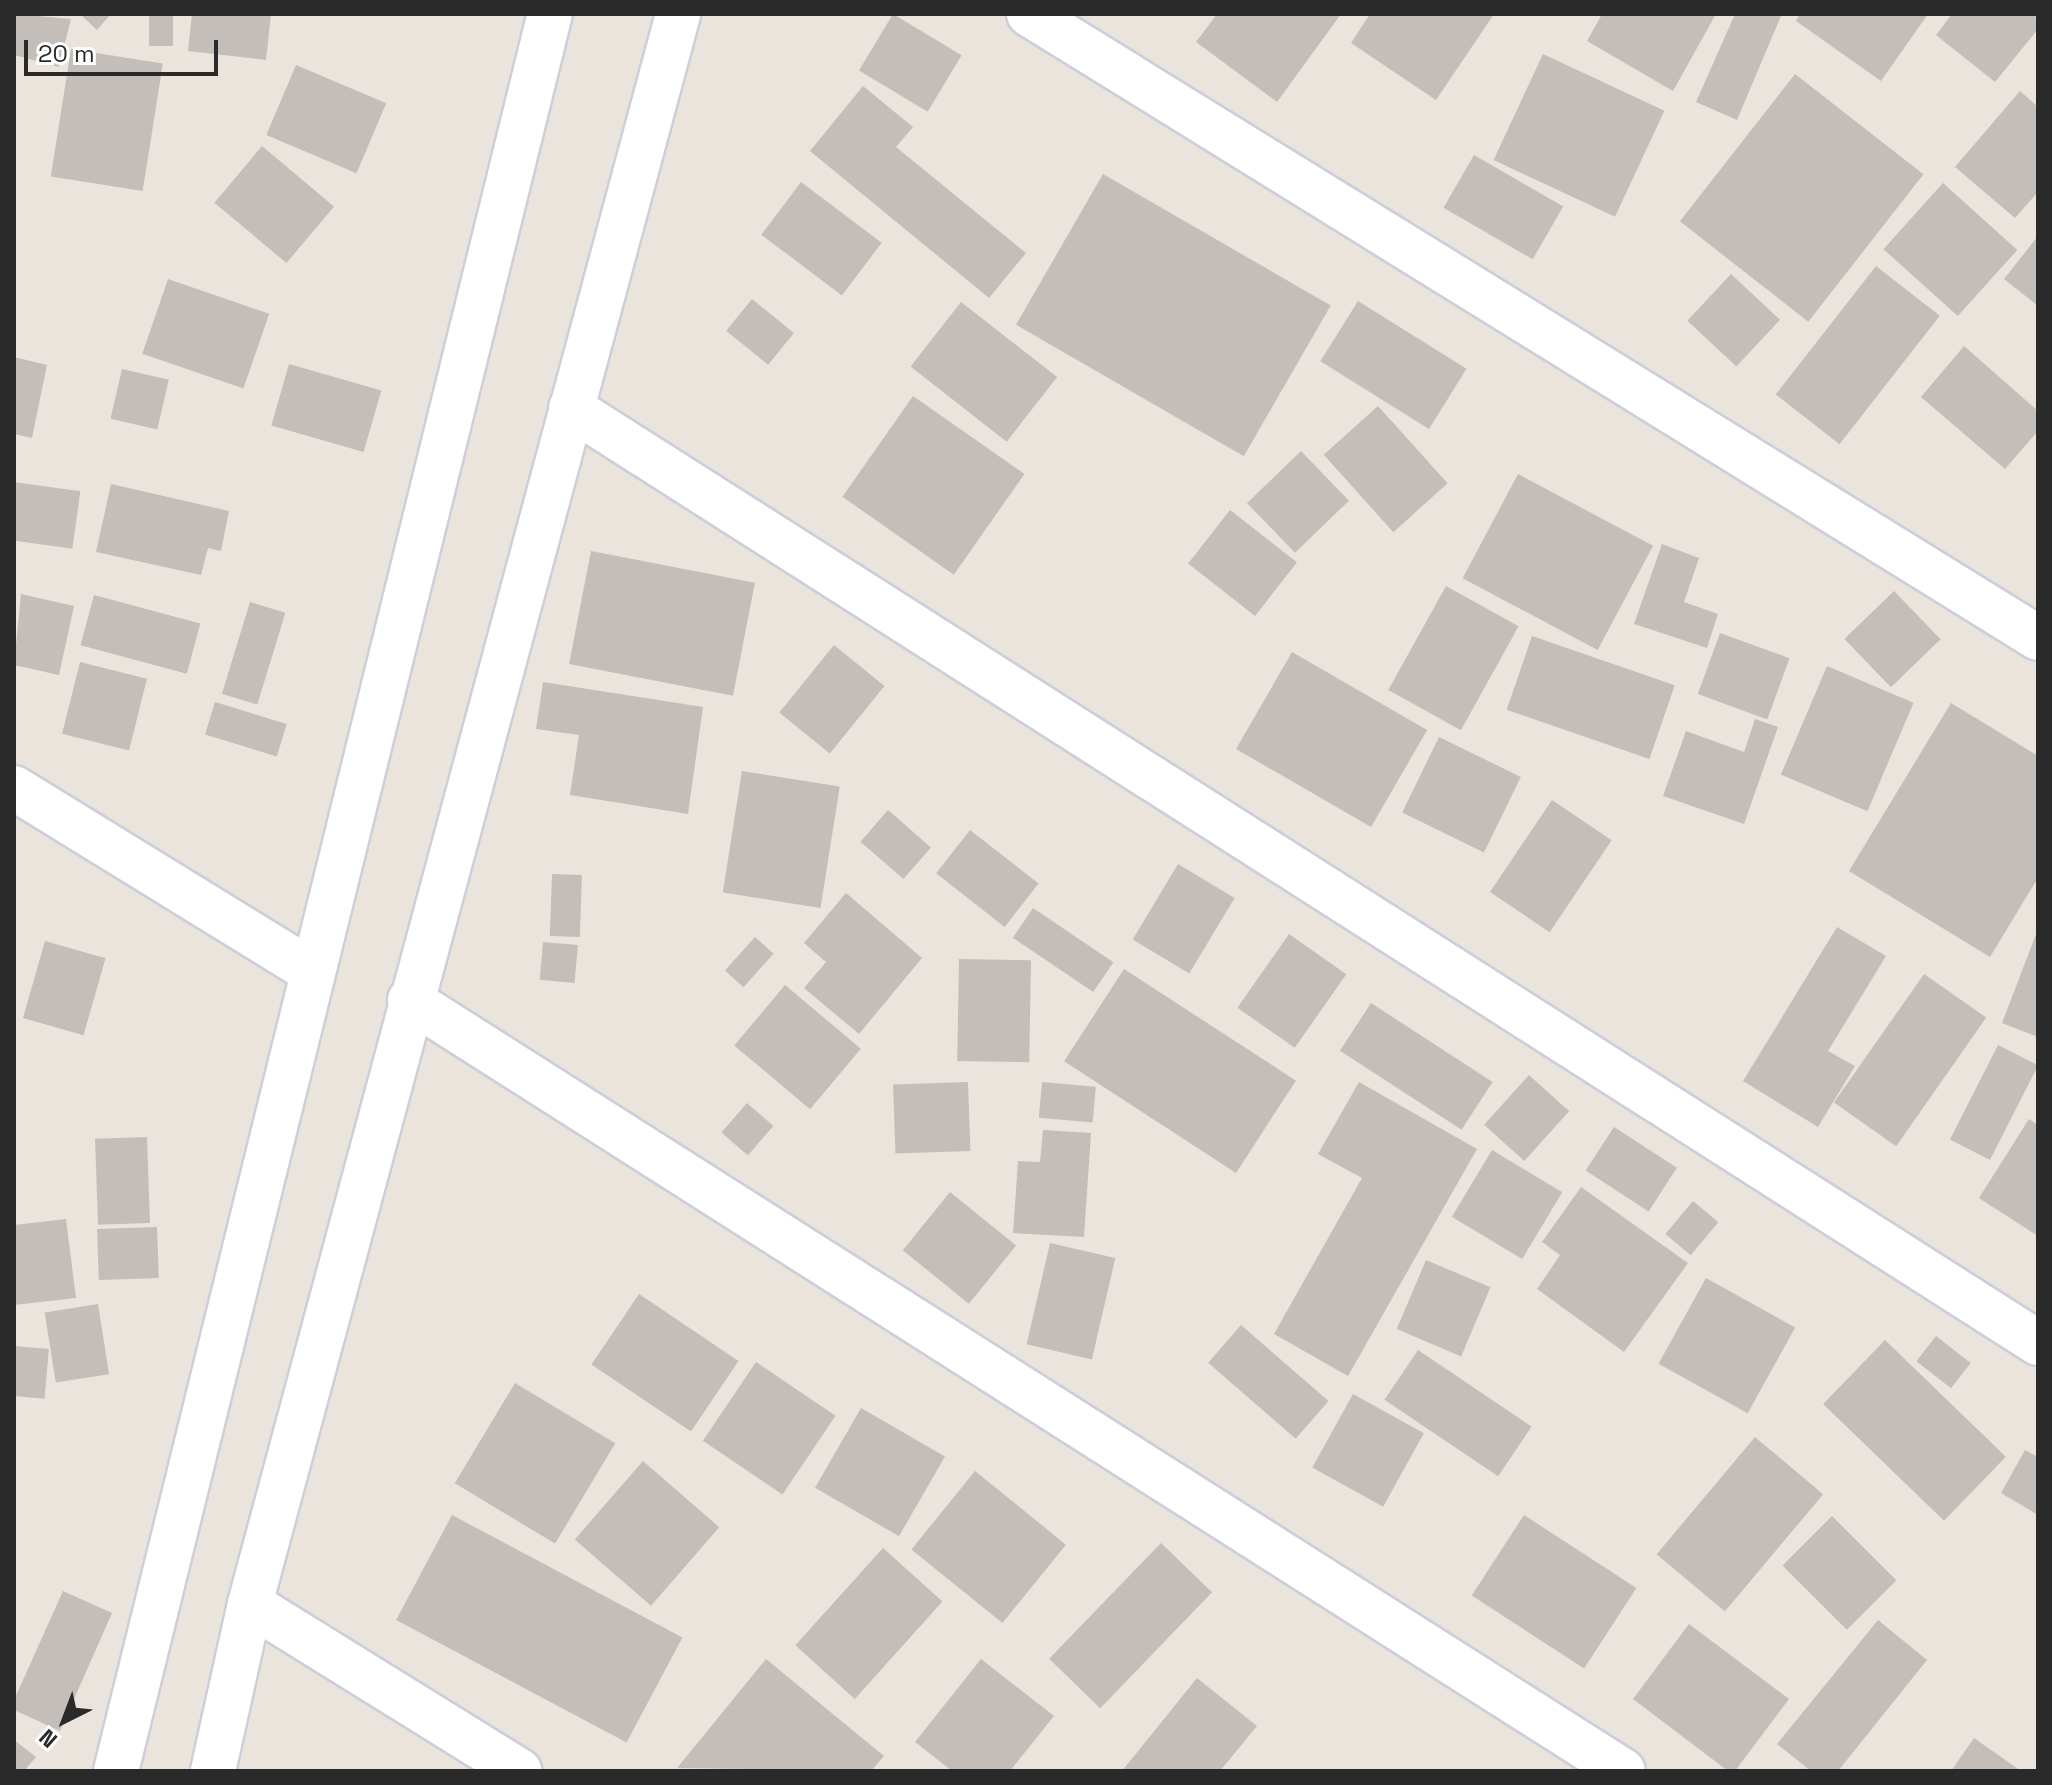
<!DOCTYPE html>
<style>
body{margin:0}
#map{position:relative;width:2052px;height:1785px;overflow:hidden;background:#ebe4dd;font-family:"Space Grotesk",sans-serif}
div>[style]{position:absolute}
.building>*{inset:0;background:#c3beba;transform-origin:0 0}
.roads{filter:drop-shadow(2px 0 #cccfda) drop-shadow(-2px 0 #cccfda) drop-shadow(0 2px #cccfda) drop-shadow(0 -2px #cccfda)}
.street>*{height:44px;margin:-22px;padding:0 22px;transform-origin:22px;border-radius:22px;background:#fff}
span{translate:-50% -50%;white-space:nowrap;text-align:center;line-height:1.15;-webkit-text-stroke:7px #fff;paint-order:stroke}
.frame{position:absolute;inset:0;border:16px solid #2a2a2a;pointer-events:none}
.north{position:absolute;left:24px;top:1681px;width:80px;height:80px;-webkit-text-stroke:6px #fff;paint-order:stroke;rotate:222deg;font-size:22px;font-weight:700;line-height:32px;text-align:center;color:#2a2a2a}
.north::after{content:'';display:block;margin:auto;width:28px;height:36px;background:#2a2a2a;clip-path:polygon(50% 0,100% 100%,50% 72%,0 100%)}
.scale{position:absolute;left:24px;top:40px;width:194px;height:36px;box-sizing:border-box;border:4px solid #2a2a2a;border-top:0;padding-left:10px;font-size:24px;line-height:28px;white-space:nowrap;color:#2a2a2a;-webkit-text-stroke:6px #fff;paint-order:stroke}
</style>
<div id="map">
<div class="building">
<i style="clip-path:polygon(14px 14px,71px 19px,59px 67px,14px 55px)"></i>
<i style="clip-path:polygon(80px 14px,111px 14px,97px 30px)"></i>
<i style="left:149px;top:14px;width:24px;height:32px"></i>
<i style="clip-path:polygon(192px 14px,271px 14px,266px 60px,188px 51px)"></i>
<i style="left:893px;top:14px;width:80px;height:66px;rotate:31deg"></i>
<i style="clip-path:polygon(1217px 14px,1341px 14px,1277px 102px,1196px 42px)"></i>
<i style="clip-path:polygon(1370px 14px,1494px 14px,1436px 100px,1351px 43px)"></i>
<i style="clip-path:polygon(1602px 14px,1716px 14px,1673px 91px,1587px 41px)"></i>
<i style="clip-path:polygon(1735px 14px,1781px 16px,1737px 120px,1696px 102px)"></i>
<i style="clip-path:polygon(1800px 14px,1928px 14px,1881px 81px,1796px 21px)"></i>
<i style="clip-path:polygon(1952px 14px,2035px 14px,2038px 29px,1995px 82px,1936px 35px)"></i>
<i style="left:71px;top:49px;width:93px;height:129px;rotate:9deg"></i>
<i style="left:1543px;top:54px;width:134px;height:117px;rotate:25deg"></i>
<i style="left:296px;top:65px;width:98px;height:76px;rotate:23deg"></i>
<i style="left:1795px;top:74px;width:163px;height:187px;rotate:38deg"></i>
<i style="clip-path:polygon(863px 86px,913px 127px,896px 147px,1026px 253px,989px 298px,810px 151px)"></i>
<i style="clip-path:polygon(2020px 91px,2038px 107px,2038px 192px,2015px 218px,1955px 167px)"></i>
<i style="left:262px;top:146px;width:94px;height:74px;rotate:40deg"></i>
<i style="left:1474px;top:155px;width:103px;height:61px;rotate:30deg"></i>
<i style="left:1103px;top:174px;width:263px;height:174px;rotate:30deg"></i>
<i style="left:801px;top:182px;width:101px;height:66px;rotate:37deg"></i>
<i style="left:1943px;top:183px;width:100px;height:89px;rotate:42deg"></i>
<i style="clip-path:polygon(2038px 236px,2038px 306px,2004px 279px)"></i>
<i style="left:1876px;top:266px;width:81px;height:163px;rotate:38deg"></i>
<i style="left:1731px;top:274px;width:67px;height:64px;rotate:43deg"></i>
<i style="left:168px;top:279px;width:107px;height:79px;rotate:19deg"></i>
<i style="left:752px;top:299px;width:54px;height:41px;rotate:39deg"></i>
<i style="left:1358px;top:301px;width:128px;height:71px;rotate:32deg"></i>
<i style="left:961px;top:302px;width:122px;height:82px;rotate:38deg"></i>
<i style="clip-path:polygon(1964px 346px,2038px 411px,2038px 431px,2005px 469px,1921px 397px)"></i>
<i style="clip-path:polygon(14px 357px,47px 365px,32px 438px,14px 434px)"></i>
<i style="left:289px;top:364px;width:96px;height:64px;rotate:16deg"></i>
<i style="left:122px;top:369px;width:48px;height:51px;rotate:13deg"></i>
<i style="left:913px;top:396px;width:136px;height:123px;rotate:35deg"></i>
<i style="left:1378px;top:406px;width:104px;height:73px;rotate:48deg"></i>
<i style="left:1301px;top:451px;width:69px;height:75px;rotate:46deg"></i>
<i style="left:1518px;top:474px;width:153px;height:118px;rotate:28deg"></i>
<i style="left:14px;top:482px;width:67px;height:58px;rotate:8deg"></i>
<i style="clip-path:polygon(111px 484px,229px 511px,221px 551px,208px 548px,201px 575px,96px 552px)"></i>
<i style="left:1230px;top:510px;width:85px;height:68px;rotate:38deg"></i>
<i style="clip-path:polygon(1662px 544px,1699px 558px,1684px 602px,1718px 614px,1707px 648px,1634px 624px)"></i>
<i style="left:591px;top:551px;width:167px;height:115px;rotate:11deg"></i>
<i style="left:1446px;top:586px;width:83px;height:119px;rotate:29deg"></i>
<i style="left:1894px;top:591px;width:67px;height:69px;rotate:46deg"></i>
<i style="clip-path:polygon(21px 594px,74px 606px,59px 675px,14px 665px)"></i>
<i style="left:94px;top:595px;width:110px;height:52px;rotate:15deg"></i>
<i style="left:250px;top:602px;width:37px;height:96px;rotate:17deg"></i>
<i style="left:1720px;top:633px;width:74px;height:65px;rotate:20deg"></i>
<i style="left:1532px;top:636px;width:151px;height:78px;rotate:19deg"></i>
<i style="left:834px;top:645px;width:65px;height:87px;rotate:39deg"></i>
<i style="left:1292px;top:652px;width:156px;height:112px;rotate:30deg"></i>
<i style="left:80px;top:662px;width:69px;height:74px;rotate:14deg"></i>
<i style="left:1827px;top:666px;width:94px;height:118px;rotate:23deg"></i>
<i style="clip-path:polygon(543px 682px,703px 707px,688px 814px,570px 795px,579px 735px,536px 729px)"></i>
<i style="left:215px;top:702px;width:75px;height:34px;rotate:17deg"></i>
<i style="clip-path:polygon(1951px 703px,2038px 756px,2038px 878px,1990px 957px,1849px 871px)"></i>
<i style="clip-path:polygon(1755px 719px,1778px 727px,1744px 824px,1663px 796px,1686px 731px,1744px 752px)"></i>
<i style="left:1439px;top:737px;width:91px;height:84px;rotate:26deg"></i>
<i style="left:742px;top:771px;width:99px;height:123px;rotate:9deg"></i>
<i style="left:1552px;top:800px;width:72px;height:111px;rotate:34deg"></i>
<i style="left:888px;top:810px;width:57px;height:42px;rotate:41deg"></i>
<i style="left:970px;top:830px;width:87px;height:55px;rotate:38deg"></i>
<i style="left:1178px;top:864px;width:66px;height:88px;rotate:31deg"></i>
<i style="left:552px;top:874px;width:30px;height:62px;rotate:2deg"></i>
<i style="clip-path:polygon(846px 893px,922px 958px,859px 1034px,804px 988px,826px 962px,804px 943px)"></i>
<i style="left:1033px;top:908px;width:97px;height:36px;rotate:34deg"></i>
<i style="clip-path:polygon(1837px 927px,1886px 956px,1828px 1051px,1855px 1066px,1818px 1127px,1743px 1081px)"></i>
<i style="clip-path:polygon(2038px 929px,2038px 1037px,2002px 1023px)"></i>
<i style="left:1289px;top:934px;width:70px;height:90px;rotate:35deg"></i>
<i style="left:755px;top:937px;width:25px;height:45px;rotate:42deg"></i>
<i style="left:45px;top:941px;width:63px;height:80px;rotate:16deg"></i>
<i style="left:543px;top:942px;width:35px;height:38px;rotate:5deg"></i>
<i style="left:959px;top:959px;width:72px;height:102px;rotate:1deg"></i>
<i style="left:1124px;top:969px;width:205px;height:110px;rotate:33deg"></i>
<i style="left:1924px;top:974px;width:76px;height:157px;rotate:35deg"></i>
<i style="left:785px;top:985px;width:99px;height:79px;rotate:40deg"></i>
<i style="left:1371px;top:1003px;width:145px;height:57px;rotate:33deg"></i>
<i style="left:1998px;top:1045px;width:45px;height:106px;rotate:27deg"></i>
<i style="left:1529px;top:1075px;width:54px;height:67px;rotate:42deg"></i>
<i style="left:968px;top:1082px;width:69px;height:75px;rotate:88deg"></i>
<i style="left:1042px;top:1082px;width:54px;height:36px;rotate:5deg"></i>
<i style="clip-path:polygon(1359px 1082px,1477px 1149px,1348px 1376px,1274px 1334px,1362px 1178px,1318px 1154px)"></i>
<i style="left:747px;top:1103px;width:35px;height:39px;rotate:41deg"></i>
<i style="clip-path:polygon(2029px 1119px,2038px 1125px,2038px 1236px,1979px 1198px)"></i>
<i style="left:1614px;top:1127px;width:75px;height:52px;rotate:33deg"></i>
<i style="clip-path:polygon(1043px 1130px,1091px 1133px,1084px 1237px,1013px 1233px,1018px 1161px,1040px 1162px)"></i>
<i style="left:147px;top:1137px;width:86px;height:52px;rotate:88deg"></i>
<i style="left:1492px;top:1150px;width:82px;height:78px;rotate:31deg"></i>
<i style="clip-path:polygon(1581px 1187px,1688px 1263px,1624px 1352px,1537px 1289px,1560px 1255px,1542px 1242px)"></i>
<i style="left:950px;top:1192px;width:85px;height:75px;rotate:39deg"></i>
<i style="left:1693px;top:1201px;width:33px;height:43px;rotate:40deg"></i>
<i style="clip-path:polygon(66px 1219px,76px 1298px,14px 1305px,14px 1225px)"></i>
<i style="left:157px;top:1227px;width:51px;height:60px;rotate:88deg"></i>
<i style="left:1050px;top:1243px;width:67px;height:104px;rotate:13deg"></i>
<i style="left:1426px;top:1260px;width:70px;height:75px;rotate:23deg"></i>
<i style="left:1706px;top:1278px;width:102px;height:98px;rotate:29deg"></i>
<i style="left:639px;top:1294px;width:120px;height:85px;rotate:34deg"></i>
<i style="left:98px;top:1304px;width:71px;height:54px;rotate:81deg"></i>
<i style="left:1241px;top:1325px;width:116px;height:50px;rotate:41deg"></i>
<i style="left:1936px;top:1336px;width:44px;height:32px;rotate:38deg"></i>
<i style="left:1885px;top:1340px;width:168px;height:89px;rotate:44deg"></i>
<i style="left:15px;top:1346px;width:34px;height:50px;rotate:5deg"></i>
<i style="left:1418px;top:1350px;width:137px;height:60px;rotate:34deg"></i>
<i style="left:756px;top:1362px;width:96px;height:95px;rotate:34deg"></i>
<i style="left:515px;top:1383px;width:117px;height:117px;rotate:31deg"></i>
<i style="left:1353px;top:1394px;width:81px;height:84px;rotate:29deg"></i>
<i style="left:861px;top:1408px;width:97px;height:92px;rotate:30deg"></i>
<i style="left:1755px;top:1437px;width:89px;height:153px;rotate:40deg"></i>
<i style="clip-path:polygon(2025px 1450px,2038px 1457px,2038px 1515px,2001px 1493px)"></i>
<i style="left:643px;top:1461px;width:101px;height:104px;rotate:41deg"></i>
<i style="left:975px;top:1471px;width:117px;height:101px;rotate:39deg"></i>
<i style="left:452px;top:1515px;width:261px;height:119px;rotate:28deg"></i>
<i style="left:1524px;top:1515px;width:134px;height:96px;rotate:33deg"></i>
<i style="left:1832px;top:1516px;width:91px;height:70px;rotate:45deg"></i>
<i style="left:1161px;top:1543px;width:71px;height:161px;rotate:44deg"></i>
<i style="left:883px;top:1548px;width:80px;height:131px;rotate:42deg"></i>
<i style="clip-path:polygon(63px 1591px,112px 1613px,60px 1731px,14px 1710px,14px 1700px)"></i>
<i style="clip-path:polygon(1878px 1620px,1927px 1660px,1838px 1771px,1811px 1771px,1777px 1744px)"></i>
<i style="clip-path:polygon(1689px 1624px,1789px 1699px,1735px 1771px,1728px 1771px,1633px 1699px)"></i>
<i style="clip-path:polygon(766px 1659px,884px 1756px,871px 1771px,677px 1768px)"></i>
<i style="clip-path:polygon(981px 1659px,1054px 1716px,1010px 1771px,952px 1771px,915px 1742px)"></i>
<i style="clip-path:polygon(1197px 1678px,1257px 1726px,1220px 1771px,1122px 1771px)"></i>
<i style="clip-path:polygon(1974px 1738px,2021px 1771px,1951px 1771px)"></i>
<i style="clip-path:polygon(14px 1740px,36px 1757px,24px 1771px,14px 1771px)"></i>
</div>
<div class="roads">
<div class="street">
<i style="left:1029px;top:14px;width:1186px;rotate:31.73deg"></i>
<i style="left:571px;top:408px;width:1740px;rotate:32.51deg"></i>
<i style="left:14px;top:788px;width:350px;rotate:31.6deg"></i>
<i style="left:410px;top:1000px;width:1437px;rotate:32.44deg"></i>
<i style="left:250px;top:1604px;width:317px;rotate:31.8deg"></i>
<i style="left:116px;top:1771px;width:1810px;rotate:-76.13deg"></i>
<i style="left:213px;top:1771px;width:171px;rotate:-77.5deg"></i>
<i style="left:250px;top:1604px;width:1647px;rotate:-74.93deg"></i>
</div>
</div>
<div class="frame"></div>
<div class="north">N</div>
<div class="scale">20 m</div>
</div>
